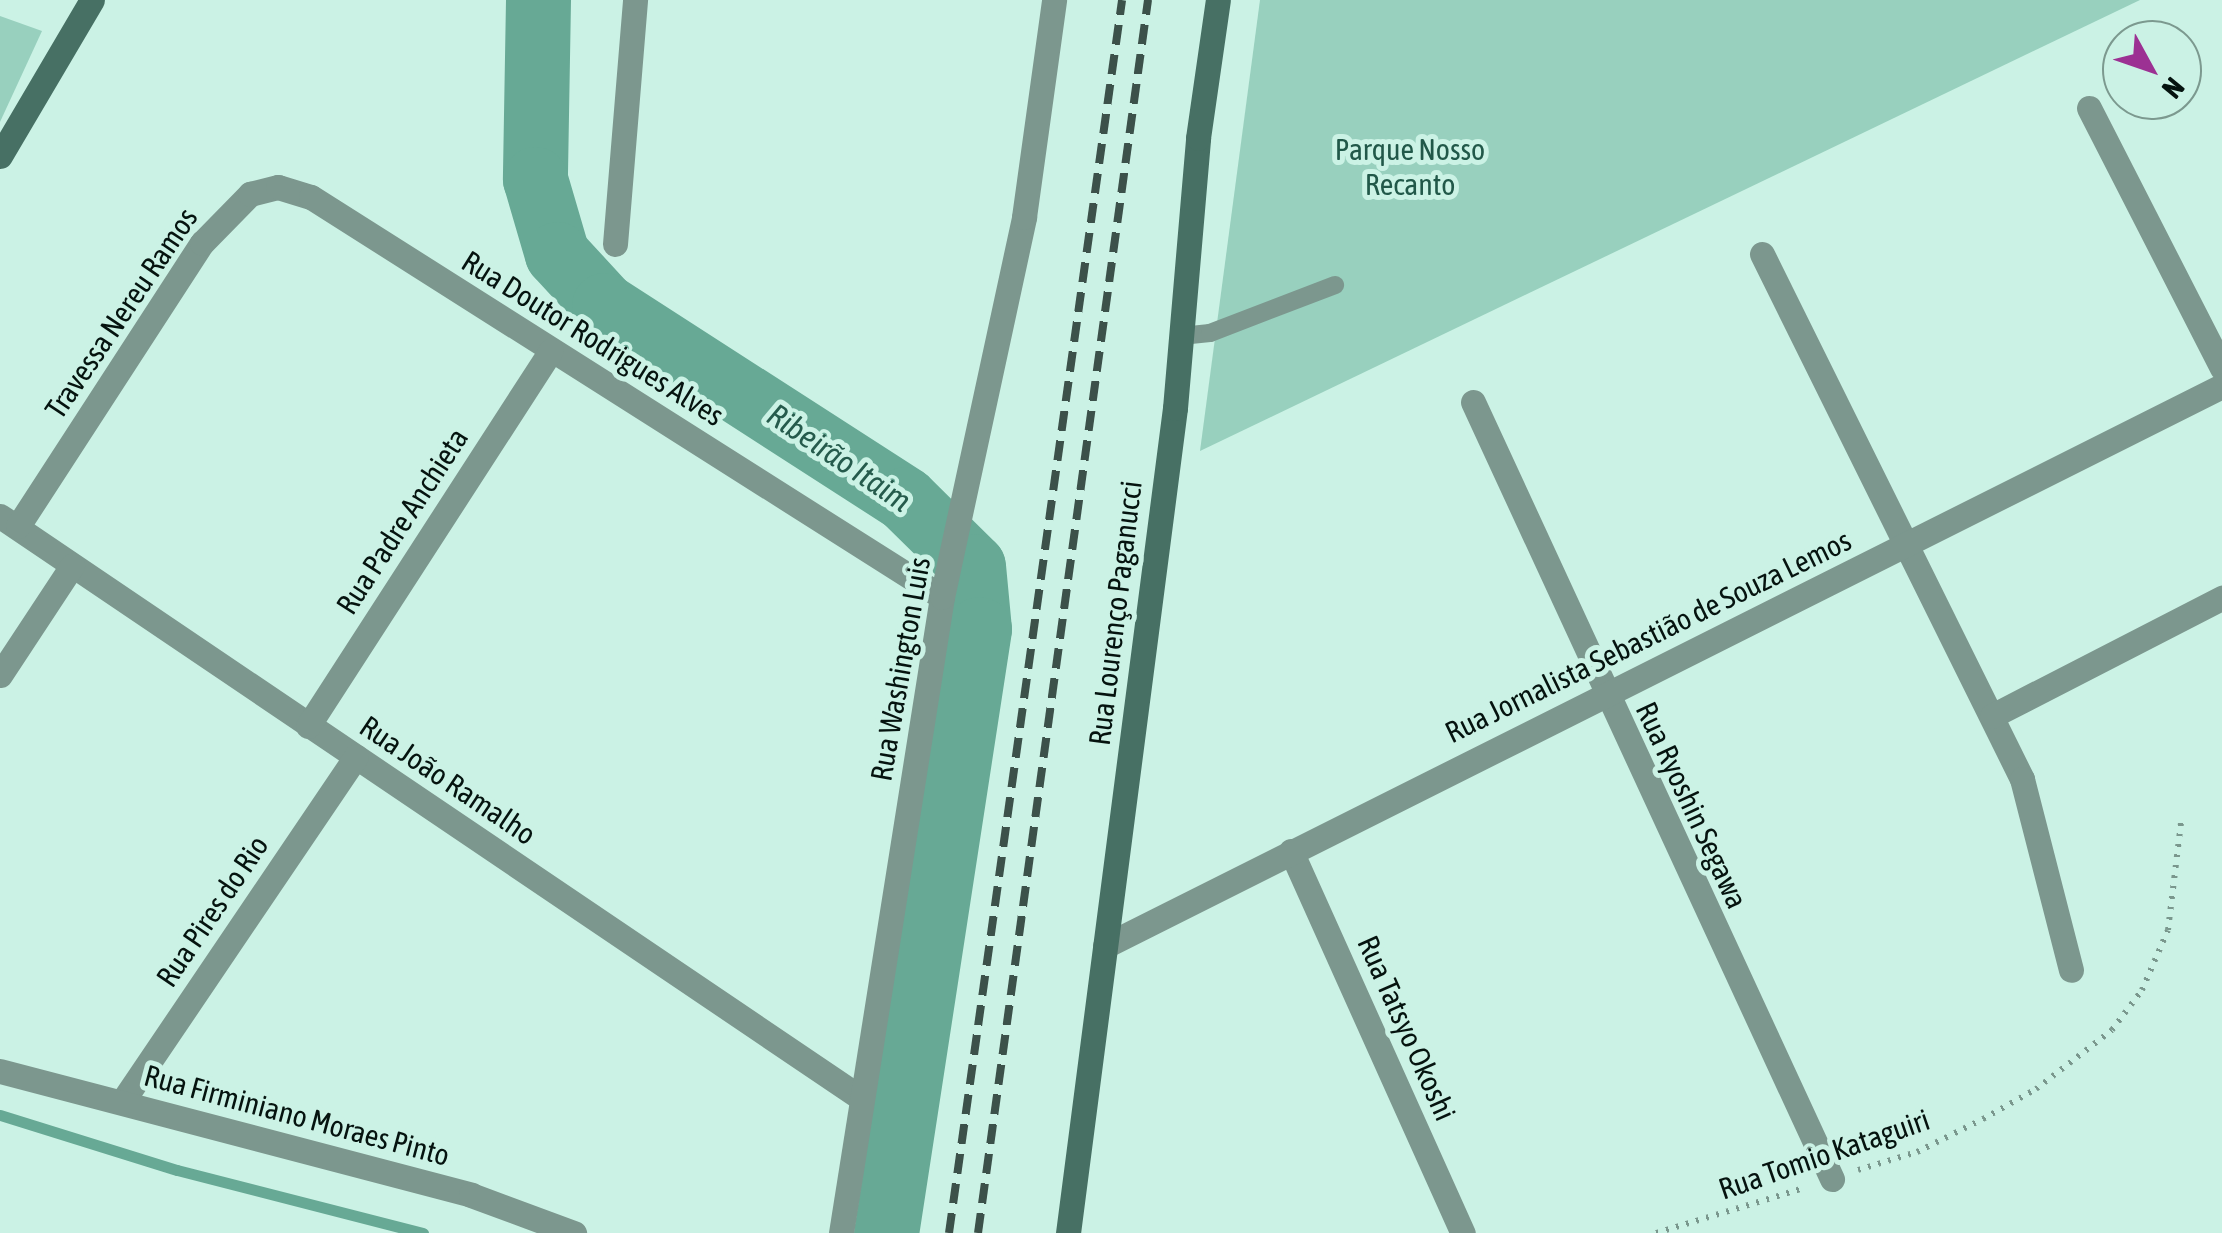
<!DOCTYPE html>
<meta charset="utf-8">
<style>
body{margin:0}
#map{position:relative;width:2222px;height:1233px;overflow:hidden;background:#cbf2e5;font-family:"Asap Condensed",sans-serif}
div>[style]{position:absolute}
.green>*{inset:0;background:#98d0be}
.stream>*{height:11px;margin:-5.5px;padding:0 5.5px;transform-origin:5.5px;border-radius:5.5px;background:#67a995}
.river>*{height:65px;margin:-32.5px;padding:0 32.5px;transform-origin:32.5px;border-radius:32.5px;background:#67a995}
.path>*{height:6px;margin-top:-3px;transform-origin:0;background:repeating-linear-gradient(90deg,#7a978d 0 2.5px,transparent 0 10.5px)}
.service>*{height:18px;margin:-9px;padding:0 9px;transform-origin:9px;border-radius:9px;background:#7c978e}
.minor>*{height:25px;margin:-12.5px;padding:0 12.5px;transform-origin:12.5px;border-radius:12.5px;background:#7c978e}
.tertiary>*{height:25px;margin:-12.5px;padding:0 12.5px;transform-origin:12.5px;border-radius:12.5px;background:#7c978e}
.secondary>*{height:25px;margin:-12.5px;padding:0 12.5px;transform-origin:12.5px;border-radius:12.5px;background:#477064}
.rail>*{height:8px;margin-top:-4px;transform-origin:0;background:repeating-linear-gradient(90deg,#3c514a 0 20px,transparent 0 30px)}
span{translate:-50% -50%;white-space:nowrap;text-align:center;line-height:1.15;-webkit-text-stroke:10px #cbf2e5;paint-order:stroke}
.park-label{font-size:30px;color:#215849}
.street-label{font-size:30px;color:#05130f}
.water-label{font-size:32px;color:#255b4c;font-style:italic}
.north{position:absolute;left:2102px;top:20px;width:100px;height:100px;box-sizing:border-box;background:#cbf2e5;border:2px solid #7c998f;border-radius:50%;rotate:130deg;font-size:28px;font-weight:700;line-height:40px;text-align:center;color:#05130f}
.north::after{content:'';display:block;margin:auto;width:35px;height:45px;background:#9c3193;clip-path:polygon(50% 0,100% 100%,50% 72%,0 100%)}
</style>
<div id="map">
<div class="green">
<i style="clip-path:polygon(1260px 0,2140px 0,1200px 451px)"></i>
<i style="clip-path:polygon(0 16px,42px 31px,0 122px)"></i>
</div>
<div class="stream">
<i style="left:0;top:1115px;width:185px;rotate:17.3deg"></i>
<i style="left:177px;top:1170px;width:254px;rotate:14.4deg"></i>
</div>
<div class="river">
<i style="left:538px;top:0;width:179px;rotate:91deg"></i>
<i style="left:535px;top:179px;width:78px;rotate:73.7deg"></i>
<i style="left:557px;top:254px;width:69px;rotate:47.3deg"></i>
<i style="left:604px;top:305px;width:358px;rotate:32.8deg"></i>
<i style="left:905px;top:499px;width:95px;rotate:44.6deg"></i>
<i style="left:973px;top:566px;width:63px;rotate:84.6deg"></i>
<i style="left:979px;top:629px;width:611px;rotate:98.75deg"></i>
</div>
<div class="path">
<i style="left:1858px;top:1170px;width:62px;rotate:-17deg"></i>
<i style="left:1917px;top:1152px;width:74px;rotate:-26.6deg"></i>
<i style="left:1983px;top:1119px;width:61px;rotate:-29.5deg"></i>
<i style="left:2036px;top:1089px;width:96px;rotate:-37.8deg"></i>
<i style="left:2112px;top:1030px;width:50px;rotate:-53.1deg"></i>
<i style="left:2142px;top:990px;width:65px;rotate:-66.6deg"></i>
<i style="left:2168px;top:930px;width:109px;rotate:-83.1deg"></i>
<i style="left:1656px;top:1233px;width:155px;rotate:-16.9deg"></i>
</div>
<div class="service">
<i style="left:1181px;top:336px;width:29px;rotate:-6deg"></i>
<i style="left:1210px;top:333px;width:134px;rotate:-21deg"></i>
</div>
<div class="minor">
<i style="left:2089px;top:108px;width:292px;rotate:62.9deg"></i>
<i style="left:615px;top:244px;width:245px;rotate:-85.3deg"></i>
<i style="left:1762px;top:254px;width:586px;rotate:63.65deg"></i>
<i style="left:2022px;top:779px;width:197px;rotate:75.6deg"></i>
<i style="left:1473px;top:402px;width:856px;rotate:65.2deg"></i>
<i style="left:0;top:516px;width:1039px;rotate:34.06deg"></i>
<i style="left:18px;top:526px;width:338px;rotate:-57deg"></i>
<i style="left:202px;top:243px;width:69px;rotate:-45.6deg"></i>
<i style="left:250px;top:194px;width:29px;rotate:-14deg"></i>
<i style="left:278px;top:187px;width:34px;rotate:17deg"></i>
<i style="left:311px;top:197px;width:747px;rotate:32.37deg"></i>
<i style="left:0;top:675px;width:131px;rotate:-56.6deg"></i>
<i style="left:1992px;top:716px;width:259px;rotate:-27.2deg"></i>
<i style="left:308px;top:726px;width:447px;rotate:-57.1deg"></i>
<i style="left:1291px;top:851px;width:419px;rotate:65.8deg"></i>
<i style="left:1105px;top:946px;width:1250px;rotate:-26.63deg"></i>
<i style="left:122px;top:1102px;width:417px;rotate:-55.9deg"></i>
</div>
<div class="tertiary">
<i style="left:0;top:1071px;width:487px;rotate:14.7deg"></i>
<i style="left:471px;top:1195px;width:110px;rotate:20.3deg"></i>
<i style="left:841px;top:1233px;width:644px;rotate:-80.98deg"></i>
<i style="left:942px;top:597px;width:389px;rotate:-77.8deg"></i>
<i style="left:1024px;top:217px;width:219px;rotate:-82.1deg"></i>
</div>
<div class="secondary">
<i style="left:0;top:156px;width:181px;rotate:-59.5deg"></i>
<i style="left:1068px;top:1233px;width:832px;rotate:-82.61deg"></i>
<i style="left:1175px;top:408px;width:271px;rotate:-85.1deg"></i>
<i style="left:1198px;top:138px;width:139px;rotate:-81.8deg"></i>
</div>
<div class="rail">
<i style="left:949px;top:1233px;width:1245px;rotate:-82.01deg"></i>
<i style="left:978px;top:1233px;width:1245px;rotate:-82.15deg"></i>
</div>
<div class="park-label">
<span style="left:1410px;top:166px">Parque Nosso<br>Recanto</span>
</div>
<div class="street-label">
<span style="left:121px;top:313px;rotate:-56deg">Travessa Nereu Ramos</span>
<span style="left:593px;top:338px;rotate:32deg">Rua Doutor Rodrigues Alves</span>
<span style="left:402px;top:521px;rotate:-57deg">Rua Padre Anchieta</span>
<span style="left:1115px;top:613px;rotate:-83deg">Rua Lourenço Paganucci</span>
<span style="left:1648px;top:636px;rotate:-26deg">Rua Jornalista Sebastião de Souza Lemos</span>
<span style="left:900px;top:669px;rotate:-80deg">Rua Washington Luis</span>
<span style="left:448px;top:780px;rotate:34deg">Rua João Ramalho</span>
<span style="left:1692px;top:805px;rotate:65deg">Rua Ryoshin Segawa</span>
<span style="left:212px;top:911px;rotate:-56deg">Rua Pires do Rio</span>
<span style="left:1407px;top:1028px;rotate:66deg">Rua Tatsyo Okoshi</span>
<span style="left:297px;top:1115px;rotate:15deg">Rua Firminiano Moraes Pinto</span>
<span style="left:1824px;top:1154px;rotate:-19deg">Rua Tomio Kataguiri</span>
</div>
<div class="water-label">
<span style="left:839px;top:458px;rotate:34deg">Ribeirão Itaim</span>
</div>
<div class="north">N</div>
</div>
